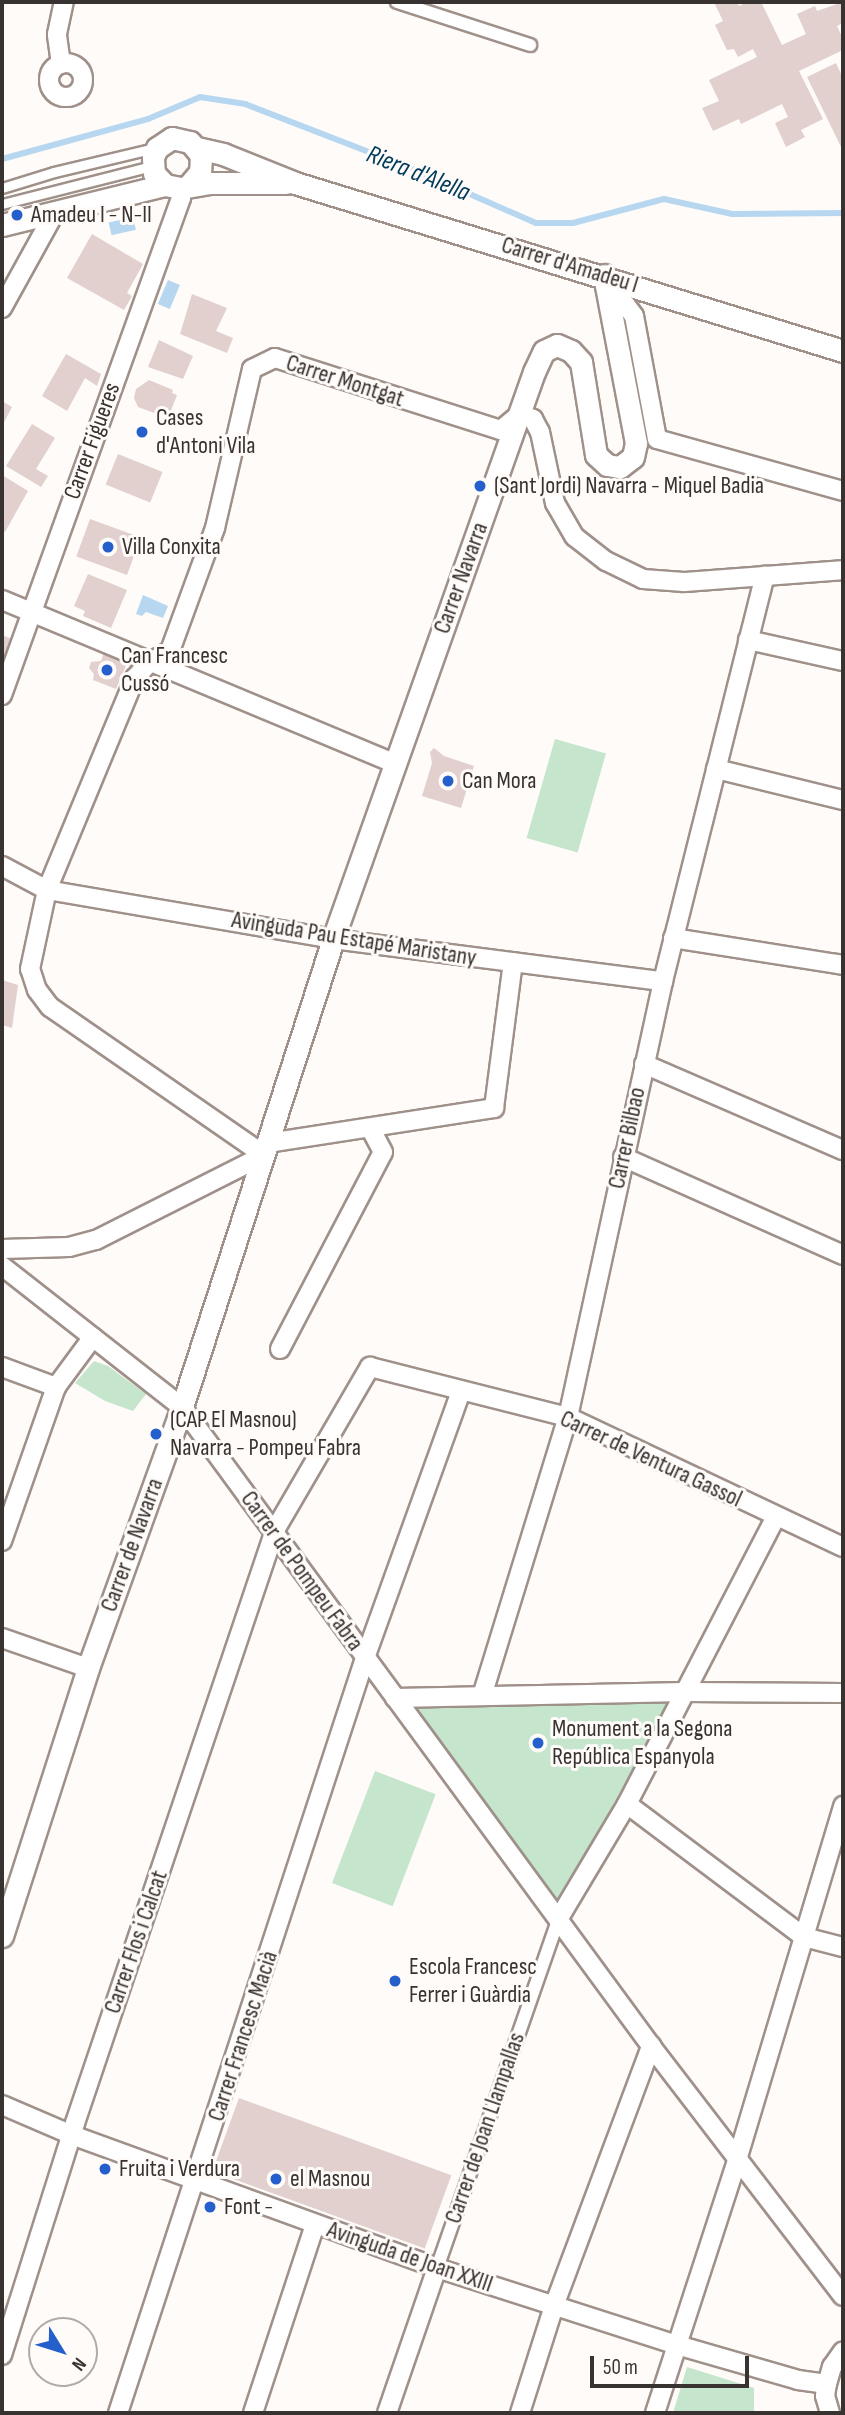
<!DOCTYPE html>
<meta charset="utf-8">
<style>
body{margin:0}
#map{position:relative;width:845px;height:2415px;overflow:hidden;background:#fefbf9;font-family:"Sofia Sans Condensed",sans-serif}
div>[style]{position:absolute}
.green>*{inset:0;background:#c5e5cc;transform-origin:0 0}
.water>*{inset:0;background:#b6d7ef;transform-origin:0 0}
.stream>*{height:6px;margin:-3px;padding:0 3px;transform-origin:3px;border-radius:3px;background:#b6d7ef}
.building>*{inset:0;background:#e1d0ce;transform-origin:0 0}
.roads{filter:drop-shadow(2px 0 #9f918a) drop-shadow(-2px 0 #9f918a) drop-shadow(0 2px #9f918a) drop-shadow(0 -2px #9f918a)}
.service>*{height:9px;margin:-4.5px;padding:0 4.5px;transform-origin:4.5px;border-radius:4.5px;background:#fff}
.pedestrian>*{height:12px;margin:-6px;padding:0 6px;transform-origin:6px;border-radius:6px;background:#fff}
.minor>*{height:18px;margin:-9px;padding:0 9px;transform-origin:9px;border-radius:9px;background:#fff}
.minor>.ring{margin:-9px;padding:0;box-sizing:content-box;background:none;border:18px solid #fff;border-radius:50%}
.tertiary>*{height:21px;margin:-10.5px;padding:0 10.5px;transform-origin:10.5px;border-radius:10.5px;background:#fff}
.dots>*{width:19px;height:19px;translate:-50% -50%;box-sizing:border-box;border:4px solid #fefbf9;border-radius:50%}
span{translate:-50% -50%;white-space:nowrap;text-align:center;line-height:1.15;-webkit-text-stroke:6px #fefbf9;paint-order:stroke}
.poi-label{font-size:24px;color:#383230}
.left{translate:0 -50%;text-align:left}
.street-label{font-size:24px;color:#383230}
.water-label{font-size:26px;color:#003b5b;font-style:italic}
.frame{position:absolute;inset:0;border:4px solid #383230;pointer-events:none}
.north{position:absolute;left:28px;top:2317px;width:70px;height:70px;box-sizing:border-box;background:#fefbf9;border:2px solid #afaba9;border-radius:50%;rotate:128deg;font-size:19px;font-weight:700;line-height:28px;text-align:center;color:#383230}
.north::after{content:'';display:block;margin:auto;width:24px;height:32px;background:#255fcc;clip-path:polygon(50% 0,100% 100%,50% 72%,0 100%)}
.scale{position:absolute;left:590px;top:2356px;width:159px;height:32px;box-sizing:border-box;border:4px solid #383230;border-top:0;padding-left:9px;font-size:21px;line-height:24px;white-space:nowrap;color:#383230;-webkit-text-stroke:5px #fefbf9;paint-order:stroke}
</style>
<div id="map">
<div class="green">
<i style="left:555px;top:739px;width:53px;height:103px;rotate:16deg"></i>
<i style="clip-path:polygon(94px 1361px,108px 1366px,146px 1394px,133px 1411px,105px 1401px,75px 1383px)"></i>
<i style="clip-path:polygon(669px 1703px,559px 1903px,412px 1707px)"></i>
<i style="left:375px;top:1771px;width:65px;height:120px;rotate:21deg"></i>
<i style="clip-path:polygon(687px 2367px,754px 2388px,754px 2413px,673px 2413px)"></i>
</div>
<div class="water">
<i style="left:133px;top:217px;width:13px;height:25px;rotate:77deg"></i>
<i style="left:168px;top:280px;width:13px;height:26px;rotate:23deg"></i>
<i style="clip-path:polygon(143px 595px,168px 606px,163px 618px,146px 612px,142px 616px,136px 614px)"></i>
</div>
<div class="stream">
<i style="left:2px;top:159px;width:151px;rotate:-15.3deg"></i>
<i style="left:148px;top:119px;width:56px;rotate:-22.9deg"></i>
<i style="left:200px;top:97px;width:46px;rotate:8.8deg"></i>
<i style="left:245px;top:104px;width:182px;rotate:21.2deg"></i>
<i style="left:415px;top:170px;width:132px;rotate:23.7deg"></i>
<i style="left:536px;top:223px;width:37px"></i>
<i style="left:573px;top:223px;width:94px;rotate:-14.8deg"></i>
<i style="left:664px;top:199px;width:70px;rotate:12.4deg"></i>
<i style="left:732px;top:214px;width:111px;rotate:-0.5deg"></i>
</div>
<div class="building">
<i style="clip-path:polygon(714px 2px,737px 2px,739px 6px,747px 2px,761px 2px,782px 45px,806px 34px,797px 14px,815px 6px,817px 11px,843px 2px,843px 23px,837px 26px,843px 39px,843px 50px,799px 71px,823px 119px,801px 130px,805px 137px,786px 147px,775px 123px,788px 117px,782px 104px,741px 124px,739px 119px,713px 131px,702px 108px,719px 101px,709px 80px,757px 57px,753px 49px,738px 57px,734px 49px,727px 50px,715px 25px,723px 21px)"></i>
<i style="clip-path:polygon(836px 63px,843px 78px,843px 151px,807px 77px)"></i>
<i style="clip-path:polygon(92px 234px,143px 264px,127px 293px,132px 296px,124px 310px,67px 278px)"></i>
<i style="clip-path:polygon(192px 294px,227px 308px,216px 331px,233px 338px,227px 353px,180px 334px)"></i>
<i style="clip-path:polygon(159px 340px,193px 356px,183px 379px,148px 367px)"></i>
<i style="clip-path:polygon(66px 354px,101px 374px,97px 386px,85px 378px,67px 411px,42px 396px)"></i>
<i style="clip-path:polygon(149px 380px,173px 390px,172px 393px,177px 395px,168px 418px,138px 407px,134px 398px,136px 389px)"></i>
<i style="clip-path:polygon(2px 401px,12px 407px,2px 426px)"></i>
<i style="clip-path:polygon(32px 424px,55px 438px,36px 469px,48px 476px,41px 487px,6px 466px)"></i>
<i style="left:118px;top:454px;width:48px;height:33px;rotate:22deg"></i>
<i style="clip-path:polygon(2px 475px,28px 491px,5px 532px,2px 530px)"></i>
<i style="left:90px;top:519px;width:54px;height:40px;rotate:20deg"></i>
<i style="clip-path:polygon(88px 574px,127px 590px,111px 628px,83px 616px,85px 611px,74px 606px)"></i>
<i style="clip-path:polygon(2px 635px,12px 639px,2px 666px)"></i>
<i style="clip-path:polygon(105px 650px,129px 659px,116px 689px,93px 680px,94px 674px,89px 668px,91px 662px,101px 661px)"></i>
<i style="clip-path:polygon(434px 748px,444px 756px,474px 766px,461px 808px,422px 796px,432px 763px,430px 752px)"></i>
<i style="clip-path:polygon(2px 980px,18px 985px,12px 1028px,2px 1025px)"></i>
<i style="left:239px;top:2098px;width:226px;height:78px;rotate:20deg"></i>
</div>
<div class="roads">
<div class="service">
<i style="left:2px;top:188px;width:54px;rotate:-17.1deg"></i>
<i style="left:54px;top:172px;width:104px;rotate:-13.4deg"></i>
<i style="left:2px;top:204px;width:155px;rotate:-14.2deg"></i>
</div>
<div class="pedestrian">
<i style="left:397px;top:2px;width:140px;rotate:17.9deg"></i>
<i style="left:437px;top:2268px;width:371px;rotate:-70.8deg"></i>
</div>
<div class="minor">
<i class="ring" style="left:49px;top:63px;width:16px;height:16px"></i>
<i style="left:61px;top:64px;width:30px;rotate:-98deg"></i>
<i style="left:57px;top:34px;width:33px;rotate:-78deg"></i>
<i style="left:606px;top:278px;width:47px;rotate:53.6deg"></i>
<i style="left:634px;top:316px;width:125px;rotate:79.4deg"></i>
<i style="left:657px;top:439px;width:193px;rotate:15.6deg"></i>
<i style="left:2px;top:308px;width:110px;rotate:-61.1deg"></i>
<i style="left:2px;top:600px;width:425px;rotate:22.6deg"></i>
<i style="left:748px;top:640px;width:97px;rotate:12.5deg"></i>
<i style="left:2px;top:695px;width:528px;rotate:-70.19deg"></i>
<i style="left:181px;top:198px;width:10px;rotate:-90deg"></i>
<i style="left:716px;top:769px;width:131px;rotate:13.7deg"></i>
<i style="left:2px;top:866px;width:51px;rotate:28.1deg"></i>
<i style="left:47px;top:890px;width:290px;rotate:9.7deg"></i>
<i style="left:333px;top:939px;width:333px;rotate:7.3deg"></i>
<i style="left:673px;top:938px;width:172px;rotate:9deg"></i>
<i style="left:644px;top:1064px;width:217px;rotate:23.4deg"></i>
<i style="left:268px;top:1143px;width:229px;rotate:-8.8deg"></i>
<i style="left:494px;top:1108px;width:147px;rotate:-82.6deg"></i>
<i style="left:623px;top:1157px;width:241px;rotate:24deg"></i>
<i style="left:2px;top:1249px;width:67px;rotate:-1.7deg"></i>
<i style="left:69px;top:1247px;width:28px;rotate:-15deg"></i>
<i style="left:96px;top:1240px;width:188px;rotate:-26.8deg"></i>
<i style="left:264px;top:1155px;width:260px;rotate:-145.3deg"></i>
<i style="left:50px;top:1007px;width:21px;rotate:-127deg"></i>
<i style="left:37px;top:990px;width:22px;rotate:-108deg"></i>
<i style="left:30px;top:969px;width:81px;rotate:-77.9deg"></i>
<i style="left:47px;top:890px;width:230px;rotate:-67.5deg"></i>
<i style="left:135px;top:678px;width:21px;rotate:-47deg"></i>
<i style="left:149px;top:663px;width:24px;rotate:-30deg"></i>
<i style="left:170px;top:651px;width:131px;rotate:-69.9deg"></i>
<i style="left:215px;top:528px;width:163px;rotate:-76.9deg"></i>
<i style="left:252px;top:369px;width:25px;rotate:-26deg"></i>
<i style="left:275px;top:358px;width:237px;rotate:17.7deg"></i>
<i style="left:501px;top:430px;width:25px;rotate:-40deg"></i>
<i style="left:520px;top:414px;width:14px;rotate:21deg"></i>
<i style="left:533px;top:419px;width:15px;rotate:62deg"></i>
<i style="left:540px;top:432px;width:73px;rotate:78.1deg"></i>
<i style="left:555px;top:503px;width:39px;rotate:60deg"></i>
<i style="left:575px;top:537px;width:39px;rotate:38deg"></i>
<i style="left:606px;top:561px;width:41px;rotate:25.9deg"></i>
<i style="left:643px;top:579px;width:41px;rotate:4.2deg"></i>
<i style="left:684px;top:582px;width:159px;rotate:-4.3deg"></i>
<i style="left:2px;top:1266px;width:229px;rotate:38.1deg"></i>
<i style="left:182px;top:1407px;width:793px;rotate:53.72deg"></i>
<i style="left:651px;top:2046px;width:315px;rotate:52.5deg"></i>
<i style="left:280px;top:1349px;width:222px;rotate:-62.4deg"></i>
<i style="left:383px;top:1152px;width:27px;rotate:-118deg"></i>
<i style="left:2px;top:1367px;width:58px;rotate:20.3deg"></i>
<i style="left:2px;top:1541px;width:163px;rotate:-70.7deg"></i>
<i style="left:56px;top:1387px;width:62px;rotate:-53.5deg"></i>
<i style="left:2px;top:1638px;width:91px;rotate:19.2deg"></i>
<i style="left:482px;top:1696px;width:292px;rotate:-72.9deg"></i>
<i style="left:568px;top:1417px;width:446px;rotate:-77.7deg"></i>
<i style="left:663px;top:981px;width:418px;rotate:-75.9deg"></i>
<i style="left:395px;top:1698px;width:290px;rotate:-1.2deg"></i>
<i style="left:685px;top:1692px;width:158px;rotate:0.4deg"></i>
<i style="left:627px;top:1804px;width:221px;rotate:36.9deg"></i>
<i style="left:804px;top:1937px;width:40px;rotate:14.4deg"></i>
<i style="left:559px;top:1918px;width:133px;rotate:-59.2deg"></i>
<i style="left:627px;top:1804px;width:323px;rotate:-62.6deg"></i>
<i style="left:2px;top:2105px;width:76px;rotate:23.2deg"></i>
<i style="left:72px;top:2135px;width:388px;rotate:20deg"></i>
<i style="left:437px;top:2268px;width:252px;rotate:17.8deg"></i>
<i style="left:677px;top:2345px;width:126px;rotate:16.1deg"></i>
<i style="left:798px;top:2380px;width:29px;rotate:8deg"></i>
<i style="left:2px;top:2355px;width:243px;rotate:-72.5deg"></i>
<i style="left:75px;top:2123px;width:626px;rotate:-71.36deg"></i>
<i style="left:275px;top:1530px;width:189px;rotate:-59.8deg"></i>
<i style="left:370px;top:1367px;width:204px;rotate:14.2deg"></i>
<i style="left:568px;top:1417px;width:304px;rotate:25.3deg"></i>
<i style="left:118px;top:2413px;width:794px;rotate:-71.88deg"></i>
<i style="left:365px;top:1658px;width:284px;rotate:-70.2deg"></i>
<i style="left:253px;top:2413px;width:199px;rotate:-71.8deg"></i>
<i style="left:387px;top:2413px;width:153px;rotate:-71deg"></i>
<i style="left:520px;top:2413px;width:112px;rotate:-72.4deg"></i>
<i style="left:554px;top:2306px;width:278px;rotate:-69.5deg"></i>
<i style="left:655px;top:2413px;width:266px;rotate:-72deg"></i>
<i style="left:737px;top:2160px;width:370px;rotate:-73.3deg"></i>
<i style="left:830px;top:2413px;width:18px;rotate:-106deg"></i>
<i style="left:825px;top:2396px;width:12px;rotate:-81deg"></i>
<i style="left:827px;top:2384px;width:18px;rotate:-74deg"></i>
<i style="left:832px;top:2367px;width:19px;rotate:-55deg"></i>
</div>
<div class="tertiary">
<i style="left:197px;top:148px;width:27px;rotate:13deg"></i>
<i style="left:223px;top:154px;width:78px;rotate:21.9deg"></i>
<i style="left:295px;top:183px;width:573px;rotate:17.04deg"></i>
<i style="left:165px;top:185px;width:16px;rotate:-133deg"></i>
<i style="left:154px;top:173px;width:16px;rotate:-94deg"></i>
<i style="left:153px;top:157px;width:10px;rotate:-66deg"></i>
<i style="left:157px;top:148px;width:18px;rotate:-34deg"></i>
<i style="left:172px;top:138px;width:18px;rotate:13deg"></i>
<i style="left:190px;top:142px;width:17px;rotate:50deg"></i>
<i style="left:201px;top:155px;width:17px;rotate:93deg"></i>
<i style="left:200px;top:172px;width:17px;rotate:130deg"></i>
<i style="left:2px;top:225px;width:168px;rotate:-13.8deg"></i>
<i style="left:165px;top:185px;width:16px;rotate:11deg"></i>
<i style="left:181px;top:188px;width:28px;rotate:-10deg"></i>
<i style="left:209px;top:183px;width:77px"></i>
<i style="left:2px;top:1936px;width:281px;rotate:-72.2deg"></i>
<i style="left:88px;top:1668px;width:277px;rotate:-70.2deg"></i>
<i style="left:182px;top:1407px;width:492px;rotate:-72.1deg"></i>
<i style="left:333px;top:939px;width:602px;rotate:-70.48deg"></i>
<i style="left:534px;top:372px;width:23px;rotate:-65deg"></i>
<i style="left:544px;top:351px;width:14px;rotate:-25deg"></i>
<i style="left:557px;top:345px;width:15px;rotate:23deg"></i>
<i style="left:571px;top:351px;width:15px;rotate:48deg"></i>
<i style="left:581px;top:362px;width:94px;rotate:80.8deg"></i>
<i style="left:596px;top:455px;width:15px;rotate:42deg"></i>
<i style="left:607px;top:465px;width:13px;rotate:9deg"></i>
<i style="left:620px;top:467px;width:16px;rotate:-38deg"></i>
<i style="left:633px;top:457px;width:14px;rotate:-78deg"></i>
<i style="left:636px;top:443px;width:171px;rotate:-100.8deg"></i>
</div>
</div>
<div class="dots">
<i style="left:17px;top:215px;background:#255fcc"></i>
<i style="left:142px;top:432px;background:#255fcc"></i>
<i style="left:480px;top:486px;background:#255fcc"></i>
<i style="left:108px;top:547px;background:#255fcc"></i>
<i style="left:107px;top:670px;background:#255fcc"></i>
<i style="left:448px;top:781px;background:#255fcc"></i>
<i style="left:156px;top:1434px;background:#255fcc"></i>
<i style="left:538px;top:1743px;background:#255fcc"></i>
<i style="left:395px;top:1981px;background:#255fcc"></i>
<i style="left:105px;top:2169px;background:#255fcc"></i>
<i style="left:276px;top:2179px;background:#255fcc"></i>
<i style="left:210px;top:2207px;background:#255fcc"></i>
</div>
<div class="poi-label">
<span class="left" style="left:31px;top:215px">Amadeu I - N-II</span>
<span class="left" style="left:156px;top:432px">Cases<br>d'Antoni Vila</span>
<span class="left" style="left:494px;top:486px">(Sant Jordi) Navarra - Miquel Badia</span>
<span class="left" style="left:122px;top:547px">Villa Conxita</span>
<span class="left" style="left:121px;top:670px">Can Francesc<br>Cussó</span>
<span class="left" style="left:462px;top:781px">Can Mora</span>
<span class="left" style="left:170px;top:1434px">(CAP El Masnou)<br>Navarra - Pompeu Fabra</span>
<span class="left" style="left:552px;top:1743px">Monument a la Segona<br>República Espanyola</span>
<span class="left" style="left:409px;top:1981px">Escola Francesc<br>Ferrer i Guàrdia</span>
<span class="left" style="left:119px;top:2169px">Fruita i Verdura</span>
<span class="left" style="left:290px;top:2179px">el Masnou</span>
<span class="left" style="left:224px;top:2207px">Font -</span>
</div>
<div class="street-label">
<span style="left:570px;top:265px;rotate:17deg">Carrer d'Amadeu I</span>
<span style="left:345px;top:381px;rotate:18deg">Carrer Montgat</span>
<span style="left:92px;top:441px;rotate:-70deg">Carrer Figueres</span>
<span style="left:461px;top:578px;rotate:-70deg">Carrer Navarra</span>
<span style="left:354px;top:939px;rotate:9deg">Avinguda Pau Estapé Maristany</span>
<span style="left:627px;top:1138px;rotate:-78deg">Carrer Bilbao</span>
<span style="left:651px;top:1459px;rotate:25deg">Carrer de Ventura Gassol</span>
<span style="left:132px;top:1545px;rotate:-70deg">Carrer de Navarra</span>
<span style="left:302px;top:1571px;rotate:54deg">Carrer de Pompeu Fabra</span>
<span style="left:136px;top:1942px;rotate:-71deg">Carrer Flos i Calcat</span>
<span style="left:243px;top:2036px;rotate:-72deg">Carrer Francesc Macià</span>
<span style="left:485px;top:2128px;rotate:-71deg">Carrer de Joan Llampallas</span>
<span style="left:410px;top:2257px;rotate:19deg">Avinguda de Joan XXIII</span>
</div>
<div class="water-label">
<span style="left:418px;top:174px;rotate:22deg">Riera d'Alella</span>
</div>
<div class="frame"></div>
<div class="north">N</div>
<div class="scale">50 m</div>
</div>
